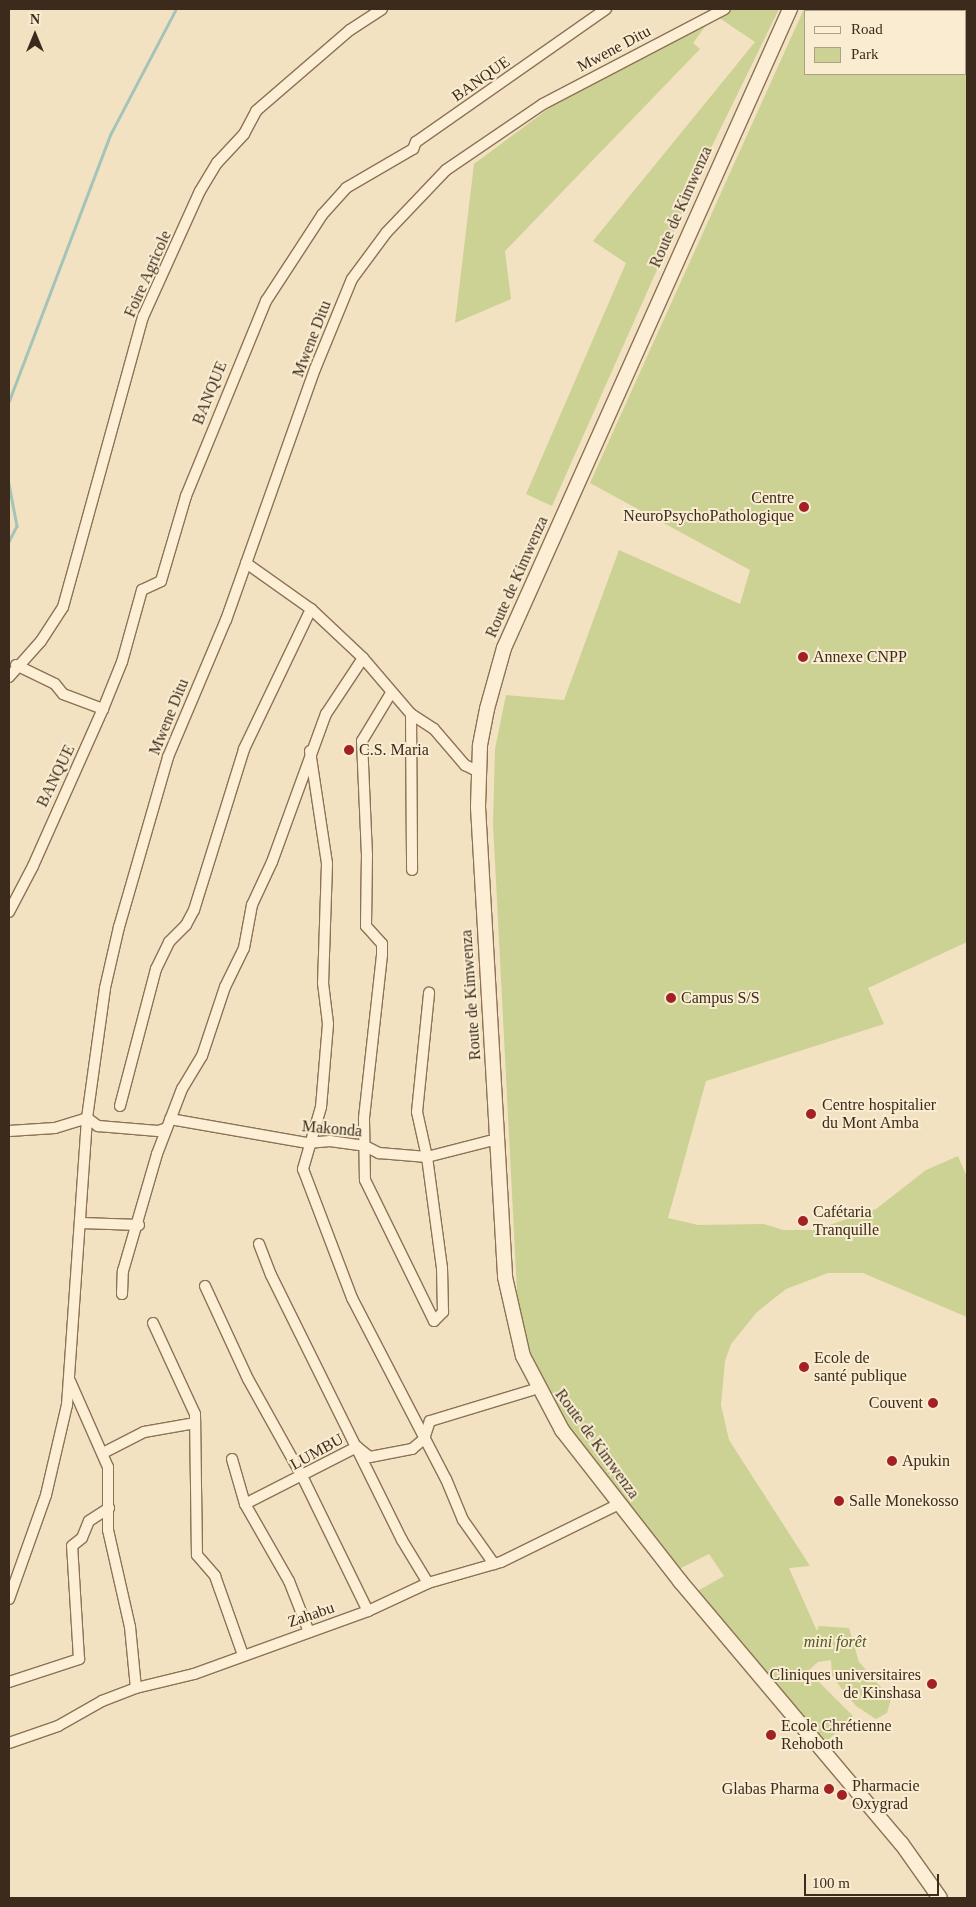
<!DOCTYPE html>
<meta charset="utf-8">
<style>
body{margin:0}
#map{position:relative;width:976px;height:1907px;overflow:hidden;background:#f2e2c1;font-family:Georgia,serif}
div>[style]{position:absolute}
.green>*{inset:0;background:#ccd194}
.stream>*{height:2.5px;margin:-1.25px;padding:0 1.25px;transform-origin:1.25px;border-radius:1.25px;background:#a4c4ba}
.roads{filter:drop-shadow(1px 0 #8d7256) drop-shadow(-1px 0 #8d7256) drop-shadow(0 1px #8d7256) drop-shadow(0 -1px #8d7256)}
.street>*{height:10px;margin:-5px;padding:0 5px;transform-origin:5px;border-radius:5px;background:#fcefd5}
.secondary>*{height:14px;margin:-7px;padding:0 7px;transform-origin:7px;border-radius:7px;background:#fcefd5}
.dots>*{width:14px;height:14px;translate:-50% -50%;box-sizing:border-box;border:2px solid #f9ecd1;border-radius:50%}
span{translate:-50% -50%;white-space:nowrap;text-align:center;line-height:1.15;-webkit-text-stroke:4px #f9ecd1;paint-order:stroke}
.street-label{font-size:16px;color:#3c2b1c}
.poi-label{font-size:16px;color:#3c2b1c}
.right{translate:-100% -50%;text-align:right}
.left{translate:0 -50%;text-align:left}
.park-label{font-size:16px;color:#4d5a21;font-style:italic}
.frame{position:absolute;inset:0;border:10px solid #3c2b1c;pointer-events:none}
.legend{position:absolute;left:804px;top:10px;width:162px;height:65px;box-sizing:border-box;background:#f9ecd1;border:1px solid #ad9f89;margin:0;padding:6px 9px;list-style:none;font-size:15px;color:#3c2b1c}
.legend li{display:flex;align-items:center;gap:10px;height:25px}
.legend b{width:25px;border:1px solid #ad9f89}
.north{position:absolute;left:10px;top:10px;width:50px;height:50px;-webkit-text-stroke:4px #f9ecd1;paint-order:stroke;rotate:0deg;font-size:14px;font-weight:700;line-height:20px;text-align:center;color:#3c2b1c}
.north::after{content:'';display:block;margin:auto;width:18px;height:22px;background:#3c2b1c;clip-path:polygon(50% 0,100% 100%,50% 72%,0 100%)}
.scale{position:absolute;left:804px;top:1874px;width:135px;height:22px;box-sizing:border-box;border:2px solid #3c2b1c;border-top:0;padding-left:6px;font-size:15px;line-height:18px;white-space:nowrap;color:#3c2b1c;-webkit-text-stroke:4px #f9ecd1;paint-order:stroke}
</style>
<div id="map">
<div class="green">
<i style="clip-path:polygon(730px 9px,779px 9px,712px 146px,552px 506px,526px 494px,626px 263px,593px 241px,755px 42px,718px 17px,710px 20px,693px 43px,700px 49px,505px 251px,511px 299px,455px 323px,474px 164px,552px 106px)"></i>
<i style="clip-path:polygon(evenodd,804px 9px,967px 9px,967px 942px,868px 988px,884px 1024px,706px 1081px,668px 1218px,698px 1225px,764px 1224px,783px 1230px,815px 1230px,876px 1209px,926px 1170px,958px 1156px,967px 1177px,967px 1317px,863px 1273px,828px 1273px,786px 1289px,757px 1312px,731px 1344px,725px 1361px,721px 1405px,729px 1440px,810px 1566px,789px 1568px,817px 1631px,819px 1626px,849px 1628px,859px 1662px,891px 1699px,887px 1713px,876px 1719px,856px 1706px,841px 1688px,832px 1675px,831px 1660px,818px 1662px,808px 1671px,853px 1716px,822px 1746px,694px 1593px,724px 1576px,709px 1554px,677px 1570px,582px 1451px,552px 1400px,519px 1330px,493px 823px,495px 749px,506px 695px,564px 700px,619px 550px,740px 604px,750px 570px,590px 483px,804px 9px,805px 11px,965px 11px,965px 74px,805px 74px,805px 11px)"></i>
</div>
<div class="stream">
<i style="left:9px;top:401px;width:285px;rotate:-69.2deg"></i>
<i style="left:110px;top:135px;width:142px;rotate:-62.4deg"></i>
<i style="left:9px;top:484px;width:43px;rotate:79.2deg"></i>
<i style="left:17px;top:526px;width:18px;rotate:117deg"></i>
</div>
<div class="roads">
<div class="street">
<i style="left:246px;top:563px;width:80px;rotate:35.3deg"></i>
<i style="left:311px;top:609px;width:71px;rotate:43.3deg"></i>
<i style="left:363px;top:658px;width:74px;rotate:49.4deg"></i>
<i style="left:411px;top:714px;width:27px;rotate:33deg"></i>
<i style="left:434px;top:729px;width:48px;rotate:49.3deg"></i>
<i style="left:465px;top:765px;width:16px;rotate:27deg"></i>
<i style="left:16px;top:665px;width:43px;rotate:26deg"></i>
<i style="left:55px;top:684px;width:13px;rotate:51deg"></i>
<i style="left:63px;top:694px;width:43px;rotate:20.6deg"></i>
<i style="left:9px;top:677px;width:48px;rotate:-48.4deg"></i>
<i style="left:41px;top:641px;width:40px;rotate:-57.1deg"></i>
<i style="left:63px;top:607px;width:301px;rotate:-74.6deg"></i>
<i style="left:143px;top:317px;width:138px;rotate:-65.7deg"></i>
<i style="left:200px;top:191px;width:33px;rotate:-59deg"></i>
<i style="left:217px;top:163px;width:40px;rotate:-47deg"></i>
<i style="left:244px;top:134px;width:26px;rotate:-62deg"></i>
<i style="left:256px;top:111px;width:124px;rotate:-40.8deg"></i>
<i style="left:350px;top:30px;width:38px;rotate:-33deg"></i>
<i style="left:391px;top:693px;width:56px;rotate:121.1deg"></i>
<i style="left:362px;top:741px;width:113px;rotate:87.5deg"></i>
<i style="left:367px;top:854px;width:72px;rotate:90.8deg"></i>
<i style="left:366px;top:926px;width:24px;rotate:48deg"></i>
<i style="left:382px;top:944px;width:11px;rotate:90deg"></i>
<i style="left:382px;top:955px;width:165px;rotate:96.3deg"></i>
<i style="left:364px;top:1119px;width:61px;rotate:89.1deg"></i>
<i style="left:365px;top:1180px;width:157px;rotate:63.9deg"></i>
<i style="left:434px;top:1321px;width:13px;rotate:-45deg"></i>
<i style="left:443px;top:1312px;width:44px;rotate:-91.3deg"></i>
<i style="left:442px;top:1268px;width:112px;rotate:-97.7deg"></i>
<i style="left:427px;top:1157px;width:46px;rotate:-102.5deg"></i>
<i style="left:417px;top:1112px;width:120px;rotate:-84.2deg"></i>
<i style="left:411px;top:714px;width:156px;rotate:89.6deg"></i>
<i style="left:310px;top:751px;width:114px;rotate:81.4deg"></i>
<i style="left:327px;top:864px;width:119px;rotate:91.9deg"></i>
<i style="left:323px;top:983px;width:41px;rotate:83deg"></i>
<i style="left:328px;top:1024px;width:83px;rotate:94.8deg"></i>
<i style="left:321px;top:1107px;width:65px;rotate:106.2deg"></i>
<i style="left:303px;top:1169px;width:138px;rotate:69.2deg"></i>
<i style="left:352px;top:1298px;width:204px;rotate:62.6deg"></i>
<i style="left:446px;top:1479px;width:44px;rotate:67.5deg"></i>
<i style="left:463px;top:1520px;width:54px;rotate:54.8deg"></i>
<i style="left:9px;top:912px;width:52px;rotate:-62.4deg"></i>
<i style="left:33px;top:866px;width:172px;rotate:-66deg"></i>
<i style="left:103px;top:709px;width:51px;rotate:-68deg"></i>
<i style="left:122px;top:662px;width:75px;rotate:-74.5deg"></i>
<i style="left:142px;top:590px;width:21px;rotate:-25deg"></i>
<i style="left:161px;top:581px;width:89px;rotate:-73.6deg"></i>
<i style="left:186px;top:496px;width:211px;rotate:-67.7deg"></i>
<i style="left:266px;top:301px;width:103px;rotate:-56.9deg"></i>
<i style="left:322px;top:215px;width:36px;rotate:-48deg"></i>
<i style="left:346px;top:188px;width:78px;rotate:-30.2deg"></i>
<i style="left:413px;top:149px;width:8px;rotate:-67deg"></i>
<i style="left:416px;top:142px;width:232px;rotate:-35deg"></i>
<i style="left:120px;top:1106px;width:142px;rotate:-75.3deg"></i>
<i style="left:156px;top:969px;width:30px;rotate:-64deg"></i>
<i style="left:169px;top:942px;width:24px;rotate:-45deg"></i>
<i style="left:186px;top:925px;width:17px;rotate:-62deg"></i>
<i style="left:194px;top:910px;width:169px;rotate:-72.7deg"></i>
<i style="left:244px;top:749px;width:155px;rotate:-64.4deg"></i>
<i style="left:170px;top:1119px;width:140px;rotate:9.9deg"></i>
<i style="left:308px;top:1143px;width:22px;rotate:-5deg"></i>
<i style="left:330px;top:1141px;width:35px;rotate:8deg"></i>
<i style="left:365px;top:1146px;width:16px;rotate:27deg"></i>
<i style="left:379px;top:1153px;width:48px;rotate:4.8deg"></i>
<i style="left:427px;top:1157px;width:65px;rotate:-14.3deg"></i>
<i style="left:9px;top:1131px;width:46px;rotate:-3.7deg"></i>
<i style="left:55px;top:1128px;width:34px;rotate:-17deg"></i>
<i style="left:87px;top:1118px;width:14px;rotate:36deg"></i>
<i style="left:98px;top:1126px;width:60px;rotate:4.8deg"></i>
<i style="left:158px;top:1131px;width:9px;rotate:-18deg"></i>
<i style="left:81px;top:1223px;width:58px;rotate:2deg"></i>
<i style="left:259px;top:1244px;width:33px;rotate:69deg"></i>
<i style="left:271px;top:1275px;width:296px;rotate:63.7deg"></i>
<i style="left:402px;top:1540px;width:50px;rotate:58.8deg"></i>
<i style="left:205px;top:1286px;width:102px;rotate:65.2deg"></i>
<i style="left:248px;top:1379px;width:113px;rotate:60.9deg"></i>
<i style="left:303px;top:1478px;width:148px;rotate:64deg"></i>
<i style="left:122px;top:1294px;width:23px;rotate:-88deg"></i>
<i style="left:123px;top:1271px;width:122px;rotate:-73.8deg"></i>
<i style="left:157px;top:1154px;width:70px;rotate:-69deg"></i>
<i style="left:182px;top:1089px;width:39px;rotate:-59deg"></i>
<i style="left:202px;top:1056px;width:73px;rotate:-71.6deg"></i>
<i style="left:225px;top:987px;width:43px;rotate:-64deg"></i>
<i style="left:244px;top:948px;width:44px;rotate:-79.5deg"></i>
<i style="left:252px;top:905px;width:47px;rotate:-65.1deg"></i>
<i style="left:272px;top:862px;width:158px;rotate:-70deg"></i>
<i style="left:326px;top:714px;width:67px;rotate:-56.5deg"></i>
<i style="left:153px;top:1323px;width:100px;rotate:65.2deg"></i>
<i style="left:195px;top:1414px;width:141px;rotate:89.2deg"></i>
<i style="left:197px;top:1555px;width:28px;rotate:49deg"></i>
<i style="left:215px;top:1576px;width:84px;rotate:70.5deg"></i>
<i style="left:70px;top:1381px;width:94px;rotate:66.2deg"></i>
<i style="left:108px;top:1467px;width:63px;rotate:90deg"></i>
<i style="left:108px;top:1530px;width:99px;rotate:77.2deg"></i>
<i style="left:130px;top:1627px;width:61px;rotate:84.4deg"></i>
<i style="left:103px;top:1453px;width:46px;rotate:-27.1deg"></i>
<i style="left:144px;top:1432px;width:52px;rotate:-10deg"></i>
<i style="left:232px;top:1459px;width:47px;rotate:73.9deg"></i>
<i style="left:245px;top:1504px;width:89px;rotate:60.3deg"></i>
<i style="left:289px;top:1581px;width:55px;rotate:68.6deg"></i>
<i style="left:245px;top:1504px;width:126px;rotate:-27deg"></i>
<i style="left:357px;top:1447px;width:16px;rotate:38deg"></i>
<i style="left:370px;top:1457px;width:43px;rotate:-10.8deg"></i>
<i style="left:412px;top:1449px;width:16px;rotate:-40deg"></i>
<i style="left:424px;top:1439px;width:19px;rotate:-72deg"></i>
<i style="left:430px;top:1421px;width:107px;rotate:-16.9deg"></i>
<i style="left:9px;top:1599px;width:110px;rotate:-70.4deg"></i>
<i style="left:46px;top:1495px;width:92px;rotate:-76.9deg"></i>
<i style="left:67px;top:1405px;width:288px;rotate:-86deg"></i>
<i style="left:87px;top:1118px;width:131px;rotate:-82.1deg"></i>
<i style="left:105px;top:988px;width:63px;rotate:-77.1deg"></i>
<i style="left:119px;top:927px;width:177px;rotate:-73.9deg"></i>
<i style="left:168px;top:757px;width:149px;rotate:-67.1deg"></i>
<i style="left:226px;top:620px;width:266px;rotate:-70.5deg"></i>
<i style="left:315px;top:369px;width:97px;rotate:-67.7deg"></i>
<i style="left:352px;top:279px;width:57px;rotate:-53.5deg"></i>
<i style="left:386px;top:233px;width:87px;rotate:-46.4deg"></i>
<i style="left:446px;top:170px;width:117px;rotate:-34.2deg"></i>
<i style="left:543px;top:104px;width:205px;rotate:-27.6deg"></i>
<i style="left:9px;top:1682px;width:74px;rotate:-18.2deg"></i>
<i style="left:79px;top:1659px;width:113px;rotate:-93.5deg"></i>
<i style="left:72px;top:1546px;width:13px;rotate:-39deg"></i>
<i style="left:82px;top:1538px;width:18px;rotate:-68deg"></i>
<i style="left:89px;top:1521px;width:24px;rotate:-33deg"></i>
<i style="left:9px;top:1743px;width:52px;rotate:-19.1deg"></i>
<i style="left:58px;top:1726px;width:51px;rotate:-29.6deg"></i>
<i style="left:102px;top:1701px;width:36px;rotate:-21deg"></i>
<i style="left:136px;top:1688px;width:60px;rotate:-13.6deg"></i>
<i style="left:194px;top:1674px;width:185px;rotate:-19.9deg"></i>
<i style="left:368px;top:1611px;width:66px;rotate:-25deg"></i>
<i style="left:428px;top:1583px;width:76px;rotate:-16deg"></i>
<i style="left:501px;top:1562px;width:131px;rotate:-26.2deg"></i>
</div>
<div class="secondary">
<i style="left:790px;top:9px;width:700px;rotate:114.11deg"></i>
<i style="left:504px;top:648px;width:63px;rotate:105.6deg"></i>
<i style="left:487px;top:709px;width:38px;rotate:101deg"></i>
<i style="left:480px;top:746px;width:61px;rotate:91.9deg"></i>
<i style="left:478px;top:807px;width:471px;rotate:86.7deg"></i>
<i style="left:505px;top:1277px;width:81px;rotate:77.2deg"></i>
<i style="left:523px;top:1356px;width:84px;rotate:62.2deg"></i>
<i style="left:562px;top:1430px;width:192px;rotate:52deg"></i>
<i style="left:680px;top:1581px;width:343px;rotate:49.9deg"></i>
<i style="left:901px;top:1843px;width:67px;rotate:54.7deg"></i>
</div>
</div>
<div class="dots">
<i style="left:804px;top:507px;background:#a22125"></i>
<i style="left:803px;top:657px;background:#a22125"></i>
<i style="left:349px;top:750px;background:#a22125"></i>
<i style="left:671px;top:998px;background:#a22125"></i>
<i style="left:811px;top:1114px;background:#a22125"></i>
<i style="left:803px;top:1221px;background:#a22125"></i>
<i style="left:804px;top:1367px;background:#a22125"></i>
<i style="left:933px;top:1403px;background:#a22125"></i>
<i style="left:892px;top:1461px;background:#a22125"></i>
<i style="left:839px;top:1501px;background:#a22125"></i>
<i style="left:932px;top:1684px;background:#a22125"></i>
<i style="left:771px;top:1735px;background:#a22125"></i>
<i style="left:829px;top:1789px;background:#a22125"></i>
<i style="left:842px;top:1795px;background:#a22125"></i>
</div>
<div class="street-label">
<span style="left:614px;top:49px;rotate:-28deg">Mwene Ditu</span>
<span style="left:481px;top:79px;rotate:-35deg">BANQUE</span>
<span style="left:681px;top:207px;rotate:-66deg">Route de Kimwenza</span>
<span style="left:148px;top:274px;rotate:-66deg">Foire Agricole</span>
<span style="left:312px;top:339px;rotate:-69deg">Mwene Ditu</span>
<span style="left:210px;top:393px;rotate:-68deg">BANQUE</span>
<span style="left:517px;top:577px;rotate:-66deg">Route de Kimwenza</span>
<span style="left:169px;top:717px;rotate:-68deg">Mwene Ditu</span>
<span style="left:56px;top:776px;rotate:-64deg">BANQUE</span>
<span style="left:471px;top:995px;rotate:-94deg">Route de Kimwenza</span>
<span style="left:332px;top:1129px;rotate:5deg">Makonda</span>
<span style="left:597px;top:1444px;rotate:54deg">Route de Kimwenza</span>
<span style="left:317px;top:1452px;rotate:-29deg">LUMBU</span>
<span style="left:311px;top:1615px;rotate:-19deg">Zahabu</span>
</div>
<div class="poi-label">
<span class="right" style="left:794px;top:507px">Centre<br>NeuroPsychoPathologique</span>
<span class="left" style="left:813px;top:657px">Annexe CNPP</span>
<span class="left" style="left:359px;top:750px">C.S. Maria</span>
<span class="left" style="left:681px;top:998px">Campus S/S</span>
<span class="left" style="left:822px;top:1114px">Centre hospitalier<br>du Mont Amba</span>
<span class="left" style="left:813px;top:1221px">Cafétaria<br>Tranquille</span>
<span class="left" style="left:814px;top:1367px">Ecole de<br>santé publique</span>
<span class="right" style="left:923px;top:1403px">Couvent</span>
<span class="left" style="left:902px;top:1461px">Apukin</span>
<span class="left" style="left:849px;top:1501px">Salle Monekosso</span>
<span class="right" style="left:921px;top:1684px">Cliniques universitaires<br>de Kinshasa</span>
<span class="left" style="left:781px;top:1735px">Ecole Chrétienne<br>Rehoboth</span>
<span class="left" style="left:852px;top:1795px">Pharmacie<br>Oxygrad</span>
<span class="right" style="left:819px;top:1789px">Glabas Pharma</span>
</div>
<div class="park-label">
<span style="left:835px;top:1642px">mini forêt</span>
</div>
<div class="frame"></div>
<ul class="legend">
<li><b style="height:6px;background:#fcefd5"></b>Road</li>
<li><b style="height:14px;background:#ccd194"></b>Park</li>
</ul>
<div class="north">N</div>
<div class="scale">100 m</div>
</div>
